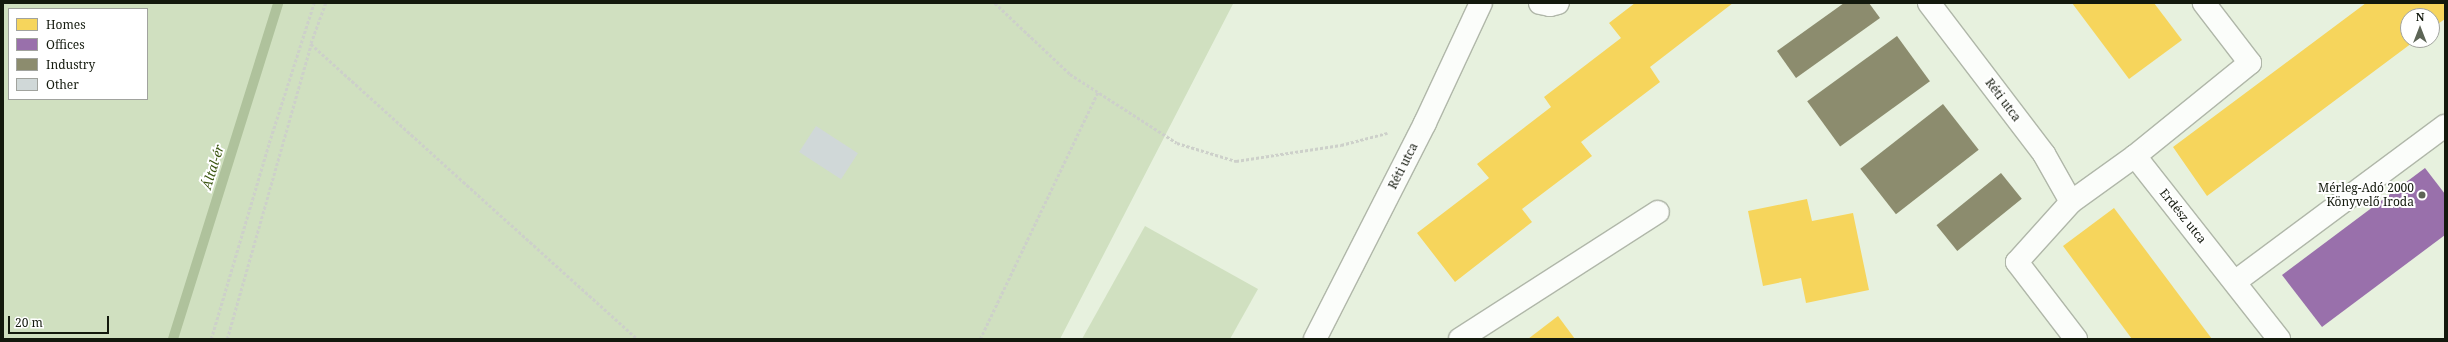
<!DOCTYPE html>
<meta charset="utf-8">
<style>
body{margin:0}
#map{position:relative;width:2448px;height:342px;overflow:hidden;background:#e7f1de;font-family:"Noto Serif",serif}
div>[style]{position:absolute}
.green>*{inset:0;background:#d0e0c0}
.homes>*{inset:0;background:#f6d55c}
.offices>*{inset:0;background:#9970ab}
.industry>*{inset:0;background:#8c8c6e;transform-origin:0 0}
.stream>*{height:10px;margin:-5px;padding:0 5px;transform-origin:5px;border-radius:5px;background:#afc29c}
.building>*{inset:0;background:#d0d8d8;transform-origin:0 0}
.path>*{height:2.5px;margin-top:-1.25px;transform-origin:0;background:repeating-linear-gradient(90deg,#cdd0ca 0 3px,transparent 0 5px)}
.roads{filter:drop-shadow(1px 0 #b0b7a9) drop-shadow(-1px 0 #b0b7a9) drop-shadow(0 1px #b0b7a9) drop-shadow(0 -1px #b0b7a9)}
.minor>*{height:22px;margin:-11px;padding:0 11px;transform-origin:11px;border-radius:11px;background:#fbfdfa}
.dots>*{width:11px;height:11px;translate:-50% -50%;box-sizing:border-box;border:2px solid #fff;border-radius:50%}
span{translate:-50% -50%;white-space:nowrap;text-align:center;line-height:1.15;-webkit-text-stroke:4px #fff;paint-order:stroke}
.street-label{font-size:12px;color:#13190d}
.poi-label{font-size:12px;color:#13190d}
.right{translate:-100% -50%;text-align:right}
.water-label{font-size:13px;color:#3a5510;font-style:italic}
.frame{position:absolute;inset:0;border:4px solid #13190d;pointer-events:none}
.legend{position:absolute;left:8px;top:8px;width:140px;height:92px;box-sizing:border-box;background:#fff;border:1px solid #a1a39e;margin:0;padding:5px 7px;list-style:none;font-size:12px;color:#13190d}
.legend li{display:flex;align-items:center;gap:8px;height:20px}
.legend b{width:20px;border:1px solid #a1a39e}
.north{position:absolute;left:2400px;top:8px;width:40px;height:40px;box-sizing:border-box;background:#fff;border:1px solid #a1a39e;border-radius:50%;rotate:0deg;font-size:11px;font-weight:700;line-height:16px;text-align:center;color:#13190d}
.north::after{content:'';display:block;margin:auto;width:14px;height:18px;background:#5d6556;clip-path:polygon(50% 0,100% 100%,50% 72%,0 100%)}
.scale{position:absolute;left:8px;top:316px;width:101px;height:18px;box-sizing:border-box;border:2px solid #13190d;border-top:0;padding-left:5px;font-size:12px;line-height:14px;white-space:nowrap;color:#13190d;-webkit-text-stroke:3px #fff;paint-order:stroke}
</style>
<div id="map">
<div class="green">
<i style="clip-path:polygon(evenodd,3px 3px,1231px 3px,1233px 4px,1060px 339px,3px 339px,3px 3px,9px 9px,147px 9px,147px 99px,9px 99px,9px 9px)"></i>
<i style="clip-path:polygon(1145px 226px,1258px 289px,1230px 339px,1082px 339px)"></i>
</div>
<div class="homes">
<i style="clip-path:polygon(1635px 3px,1733px 3px,1650px 67px,1660px 82px,1581px 142px,1592px 156px,1522px 209px,1532px 222px,1455px 282px,1417px 233px,1489px 178px,1477px 164px,1551px 107px,1544px 97px,1621px 38px,1609px 23px)"></i>
<i style="clip-path:polygon(2072px 3px,2154px 3px,2182px 40px,2129px 79px)"></i>
<i style="clip-path:polygon(2366px 3px,2445px 3px,2445px 19px,2432px 28px,2432px 16px,2408px 16px,2408px 40px,2416px 40px,2207px 196px,2173px 147px)"></i>
<i style="clip-path:polygon(1807px 199px,1812px 221px,1853px 213px,1869px 290px,1806px 303px,1801px 278px,1763px 286px,1748px 211px)"></i>
<i style="clip-path:polygon(2114px 208px,2212px 339px,2132px 339px,2063px 246px)"></i>
<i style="clip-path:polygon(1558px 316px,1575px 339px,1528px 339px)"></i>
</div>
<div class="offices">
<i style="clip-path:polygon(2425px 168px,2445px 194px,2445px 235px,2322px 327px,2282px 275px)"></i>
</div>
<div class="industry">
<i style="clip-path:polygon(1844px 3px,1869px 3px,1880px 18px,1796px 78px,1777px 51px)"></i>
<i style="left:1897px;top:36px;width:56px;height:111px;rotate:54deg"></i>
<i style="left:1943px;top:104px;width:58px;height:105px;rotate:52deg"></i>
<i style="left:2001px;top:173px;width:33px;height:83px;rotate:51deg"></i>
</div>
<div class="stream">
<i style="left:173px;top:339px;width:352px;rotate:-72.6deg"></i>
</div>
<div class="building">
<i style="left:816px;top:126px;width:50px;height:31px;rotate:33deg"></i>
</div>
<div class="path">
<i style="left:326px;top:3px;width:44px;rotate:110.1deg"></i>
<i style="left:311px;top:44px;width:440px;rotate:42.1deg"></i>
<i style="left:995px;top:3px;width:103px;rotate:43.4deg"></i>
<i style="left:1070px;top:74px;width:127px;rotate:32.8deg"></i>
<i style="left:1177px;top:143px;width:62px;rotate:17deg"></i>
<i style="left:1236px;top:161px;width:106px;rotate:-8.7deg"></i>
<i style="left:1341px;top:145px;width:48px;rotate:-14.6deg"></i>
<i style="left:211px;top:339px;width:204px;rotate:-73.5deg"></i>
<i style="left:269px;top:143px;width:147px;rotate:-72.2deg"></i>
<i style="left:227px;top:339px;width:307px;rotate:-74.1deg"></i>
<i style="left:980px;top:339px;width:274px;rotate:-64.5deg"></i>
</div>
<div class="roads">
<div class="minor">
<i style="left:1540px;top:3px;width:10px;rotate:11deg"></i>
<i style="left:1550px;top:5px;width:8px;rotate:-14deg"></i>
<i style="left:1929px;top:3px;width:190px;rotate:52.7deg"></i>
<i style="left:2044px;top:154px;width:55px;rotate:60.6deg"></i>
<i style="left:2135px;top:156px;width:148px;rotate:-39deg"></i>
<i style="left:2250px;top:63px;width:76px;rotate:-127.5deg"></i>
<i style="left:2236px;top:281px;width:260px;rotate:-36.6deg"></i>
<i style="left:1315px;top:339px;width:242px;rotate:-63deg"></i>
<i style="left:1425px;top:123px;width:132px;rotate:-65deg"></i>
<i style="left:1460px;top:339px;width:235px;rotate:-32.7deg"></i>
<i style="left:2076px;top:339px;width:97px;rotate:-127.5deg"></i>
<i style="left:2017px;top:262px;width:81px;rotate:-48deg"></i>
<i style="left:2071px;top:202px;width:79px;rotate:-35.7deg"></i>
<i style="left:2135px;top:156px;width:233px;rotate:51.8deg"></i>
</div>
</div>
<div class="dots">
<i style="left:2422px;top:195px;background:#5d6556"></i>
</div>
<div class="street-label">
<span style="left:2003px;top:100px;rotate:53deg">Réti utca</span>
<span style="left:1403px;top:166px;rotate:-63deg">Réti utca</span>
<span style="left:2183px;top:216px;rotate:51deg">Erdész utca</span>
</div>
<div class="poi-label">
<span class="right" style="left:2414px;top:195px">Mérleg-Adó 2000<br>Könyvelő Iroda</span>
</div>
<div class="water-label">
<span style="left:213px;top:167px;rotate:-73deg">Által-ér</span>
</div>
<div class="frame"></div>
<ul class="legend">
<li><b style="height:11px;background:#f6d55c"></b>Homes</li>
<li><b style="height:11px;background:#9970ab"></b>Offices</li>
<li><b style="height:11px;background:#8c8c6e"></b>Industry</li>
<li><b style="height:11px;background:#d0d8d8"></b>Other</li>
</ul>
<div class="north">N</div>
<div class="scale">20 m</div>
</div>
